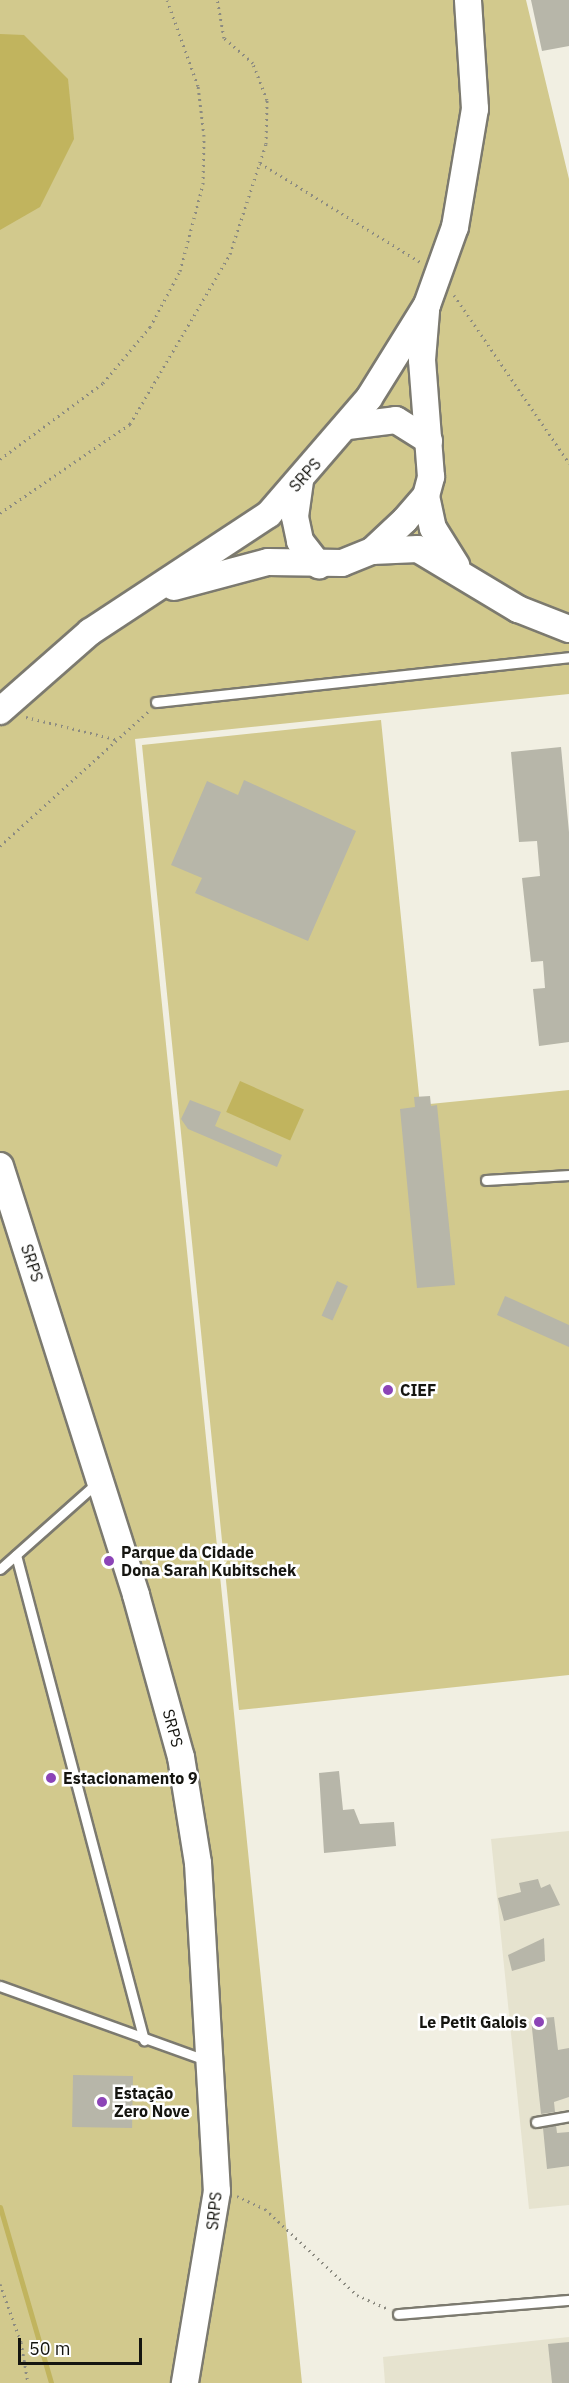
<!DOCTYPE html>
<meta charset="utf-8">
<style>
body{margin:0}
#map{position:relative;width:569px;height:2383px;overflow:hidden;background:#f1efe2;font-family:"IBM Plex Sans",sans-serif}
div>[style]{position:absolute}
.built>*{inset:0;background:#e6e3cf}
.green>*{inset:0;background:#d2c98d}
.water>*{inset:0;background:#c1b45e;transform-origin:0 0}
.stream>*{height:5px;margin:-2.5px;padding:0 2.5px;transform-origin:2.5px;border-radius:2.5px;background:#c1b45e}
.building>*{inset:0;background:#b7b6a9;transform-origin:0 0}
.path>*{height:3px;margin-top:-1.5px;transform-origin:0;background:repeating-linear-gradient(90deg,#8c8b81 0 1.5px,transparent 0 6px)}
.roads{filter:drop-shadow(2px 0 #7c7a6f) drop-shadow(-2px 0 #7c7a6f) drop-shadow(0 2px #7c7a6f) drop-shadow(0 -2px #7c7a6f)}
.service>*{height:9px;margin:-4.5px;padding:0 4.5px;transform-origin:4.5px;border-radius:4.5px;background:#fff}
.secondary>*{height:26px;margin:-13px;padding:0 13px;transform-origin:13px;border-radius:13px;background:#fff}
.dots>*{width:16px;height:16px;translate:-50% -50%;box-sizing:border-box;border:3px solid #fff;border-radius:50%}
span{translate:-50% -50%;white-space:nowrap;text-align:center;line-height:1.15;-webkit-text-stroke:5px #fff;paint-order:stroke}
.street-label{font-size:16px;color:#151510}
.poi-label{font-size:16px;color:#151510;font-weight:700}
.left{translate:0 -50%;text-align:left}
.right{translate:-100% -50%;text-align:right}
.scale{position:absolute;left:18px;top:2338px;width:124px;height:27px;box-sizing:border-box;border:3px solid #151510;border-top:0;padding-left:8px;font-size:18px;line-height:21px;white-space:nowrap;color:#151510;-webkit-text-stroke:4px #fff;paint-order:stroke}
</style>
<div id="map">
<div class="built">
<i style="clip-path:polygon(569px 1831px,569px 2205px,529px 2209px,491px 1839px)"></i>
<i style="clip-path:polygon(569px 2337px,569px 2383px,385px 2383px,383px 2357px)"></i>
</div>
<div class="green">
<i style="clip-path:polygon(0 0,526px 0,569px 179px,569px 694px,135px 739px,302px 2383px,0 2383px)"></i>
<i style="clip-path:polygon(381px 720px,420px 1105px,569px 1090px,569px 1675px,239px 1710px,142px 745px)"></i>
</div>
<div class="water">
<i style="clip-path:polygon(0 34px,24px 35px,68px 79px,74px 139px,40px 207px,0 230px)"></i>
<i style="left:240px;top:1081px;width:70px;height:34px;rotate:24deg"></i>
</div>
<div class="stream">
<i style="left:0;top:2207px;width:183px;rotate:73.8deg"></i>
</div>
<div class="building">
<i style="clip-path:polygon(531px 0,569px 0,569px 46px,542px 51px)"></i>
<i style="clip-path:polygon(561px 747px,569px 832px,569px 1042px,539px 1046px,533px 989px,545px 988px,543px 961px,531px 962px,522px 878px,540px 876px,537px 841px,519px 842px,511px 752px)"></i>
<i style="clip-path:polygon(244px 780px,356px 831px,308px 941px,195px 893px,202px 878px,171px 865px,207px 781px,238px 795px)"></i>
<i style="clip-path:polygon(430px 1096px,431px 1106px,437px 1105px,455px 1285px,417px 1288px,400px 1109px,415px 1107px,414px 1097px)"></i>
<i style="clip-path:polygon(190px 1100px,221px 1112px,215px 1126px,282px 1155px,277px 1167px,188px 1129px,181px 1119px)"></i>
<i style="left:337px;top:1281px;width:12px;height:38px;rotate:24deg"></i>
<i style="clip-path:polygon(505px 1296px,569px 1325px,569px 1347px,497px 1315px)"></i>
<i style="clip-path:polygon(339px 1771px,343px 1810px,354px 1809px,360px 1824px,394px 1822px,396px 1846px,324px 1853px,319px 1773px)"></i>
<i style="clip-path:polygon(538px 1879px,541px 1888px,550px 1884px,560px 1905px,504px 1921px,498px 1898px,521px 1892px,519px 1883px)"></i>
<i style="clip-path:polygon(544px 1938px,545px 1961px,512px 1971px,508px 1955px)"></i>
<i style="clip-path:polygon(554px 2017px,558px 2050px,569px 2048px,569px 2097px,554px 2102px,555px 2112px,541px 2114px,531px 2019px)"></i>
<i style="left:73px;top:2075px;width:60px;height:52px;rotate:1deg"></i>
<i style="clip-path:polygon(556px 2125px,557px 2133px,569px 2132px,569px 2166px,547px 2169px,543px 2128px)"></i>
<i style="clip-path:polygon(569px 2342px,569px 2383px,552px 2383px,548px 2344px)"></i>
</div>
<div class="path">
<i style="left:260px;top:163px;width:188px;rotate:31.7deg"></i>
<i style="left:454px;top:295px;width:204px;rotate:55.6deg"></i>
<i style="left:0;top:459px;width:128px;rotate:-36.4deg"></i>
<i style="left:103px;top:383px;width:73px;rotate:-50deg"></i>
<i style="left:150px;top:327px;width:64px;rotate:-61.8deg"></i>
<i style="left:180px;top:271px;width:90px;rotate:-75.2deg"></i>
<i style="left:203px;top:184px;width:48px;rotate:-88.8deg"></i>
<i style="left:204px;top:136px;width:50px;rotate:-96.8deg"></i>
<i style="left:198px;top:86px;width:91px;rotate:-109.8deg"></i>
<i style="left:0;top:513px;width:158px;rotate:-34.4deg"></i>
<i style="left:130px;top:424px;width:197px;rotate:-59.5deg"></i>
<i style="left:230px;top:254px;width:116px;rotate:-71.9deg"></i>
<i style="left:266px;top:144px;width:44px;rotate:-88.7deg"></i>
<i style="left:267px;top:100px;width:40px;rotate:-111deg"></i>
<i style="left:253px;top:63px;width:38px;rotate:-139deg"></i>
<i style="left:224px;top:38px;width:39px;rotate:-100deg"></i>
<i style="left:26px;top:717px;width:92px;rotate:13.9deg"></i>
<i style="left:0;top:846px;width:201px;rotate:-42.2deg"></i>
<i style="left:237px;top:2196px;width:31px;rotate:25deg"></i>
<i style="left:265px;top:2209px;width:126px;rotate:43.1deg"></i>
<i style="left:357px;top:2295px;width:34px;rotate:24deg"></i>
<i style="left:0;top:2284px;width:62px;rotate:70.1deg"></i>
<i style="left:21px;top:2342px;width:42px;rotate:80.3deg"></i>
</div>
<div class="roads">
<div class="service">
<i style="left:156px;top:702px;width:415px;rotate:-6.2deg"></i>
<i style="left:486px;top:1180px;width:83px;rotate:-3.4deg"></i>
<i style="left:16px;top:1555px;width:502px;rotate:75.22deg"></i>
<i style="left:0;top:1569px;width:130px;rotate:-41.6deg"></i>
<i style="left:0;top:1986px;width:221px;rotate:19.8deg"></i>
<i style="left:536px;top:2122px;width:34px;rotate:-10deg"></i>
<i style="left:398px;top:2314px;width:172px;rotate:-4.7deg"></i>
</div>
<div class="secondary">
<i style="left:348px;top:426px;width:48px;rotate:-7.1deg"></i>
<i style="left:396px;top:420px;width:39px;rotate:32deg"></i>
<i style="left:300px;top:481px;width:36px;rotate:98deg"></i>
<i style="left:295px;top:517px;width:25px;rotate:78deg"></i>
<i style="left:300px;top:541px;width:31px;rotate:52deg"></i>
<i style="left:426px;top:496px;width:33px;rotate:78deg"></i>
<i style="left:433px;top:528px;width:44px;rotate:58.1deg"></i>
<i style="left:372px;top:551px;width:46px;rotate:-2.5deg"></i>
<i style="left:418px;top:549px;width:117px;rotate:31deg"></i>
<i style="left:518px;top:609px;width:55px;rotate:21.4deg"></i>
<i style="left:174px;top:587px;width:97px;rotate:-14.9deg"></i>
<i style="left:268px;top:562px;width:74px;rotate:0.8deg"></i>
<i style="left:342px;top:563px;width:32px;rotate:-22deg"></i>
<i style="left:372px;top:551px;width:45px;rotate:-43.2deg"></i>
<i style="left:405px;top:520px;width:32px;rotate:-49deg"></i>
<i style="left:426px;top:496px;width:20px;rotate:-75deg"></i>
<i style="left:431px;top:477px;width:117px;rotate:-94.4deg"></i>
<i style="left:422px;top:360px;width:49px;rotate:-85.3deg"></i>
<i style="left:0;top:711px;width:120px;rotate:-41.3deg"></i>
<i style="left:90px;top:632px;width:214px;rotate:-33.4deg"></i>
<i style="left:269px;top:514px;width:153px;rotate:-49.2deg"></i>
<i style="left:369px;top:398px;width:110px;rotate:-58.1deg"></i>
<i style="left:427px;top:305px;width:83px;rotate:-70.3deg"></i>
<i style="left:455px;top:227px;width:120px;rotate:-80.4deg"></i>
<i style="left:475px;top:109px;width:109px;rotate:-93.7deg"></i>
<i style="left:0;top:1166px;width:450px;rotate:72.4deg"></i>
<i style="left:136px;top:1595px;width:168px;rotate:74.5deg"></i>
<i style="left:181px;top:1757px;width:107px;rotate:80.9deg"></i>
<i style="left:198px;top:1863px;width:329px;rotate:86.7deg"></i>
<i style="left:217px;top:2191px;width:195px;rotate:99.5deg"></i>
</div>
</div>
<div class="dots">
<i style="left:388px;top:1390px;background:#8c44b7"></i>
<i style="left:109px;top:1561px;background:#8c44b7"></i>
<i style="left:51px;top:1778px;background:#8c44b7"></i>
<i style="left:539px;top:2022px;background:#8c44b7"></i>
<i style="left:102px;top:2102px;background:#8c44b7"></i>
</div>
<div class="street-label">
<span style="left:305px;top:475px;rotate:-48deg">SRPS</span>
<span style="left:32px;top:1263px;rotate:72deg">SRPS</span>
<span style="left:173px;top:1728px;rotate:75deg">SRPS</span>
<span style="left:214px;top:2211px;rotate:-84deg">SRPS</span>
</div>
<div class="poi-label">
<span class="left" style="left:400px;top:1390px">CIEF</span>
<span class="left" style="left:121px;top:1561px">Parque da Cidade<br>Dona Sarah Kubitschek</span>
<span class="left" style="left:63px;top:1778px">Estacionamento 9</span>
<span class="right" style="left:527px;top:2022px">Le Petit Galois</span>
<span class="left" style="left:114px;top:2102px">Estação<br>Zero Nove</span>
</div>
<div class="scale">50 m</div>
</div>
